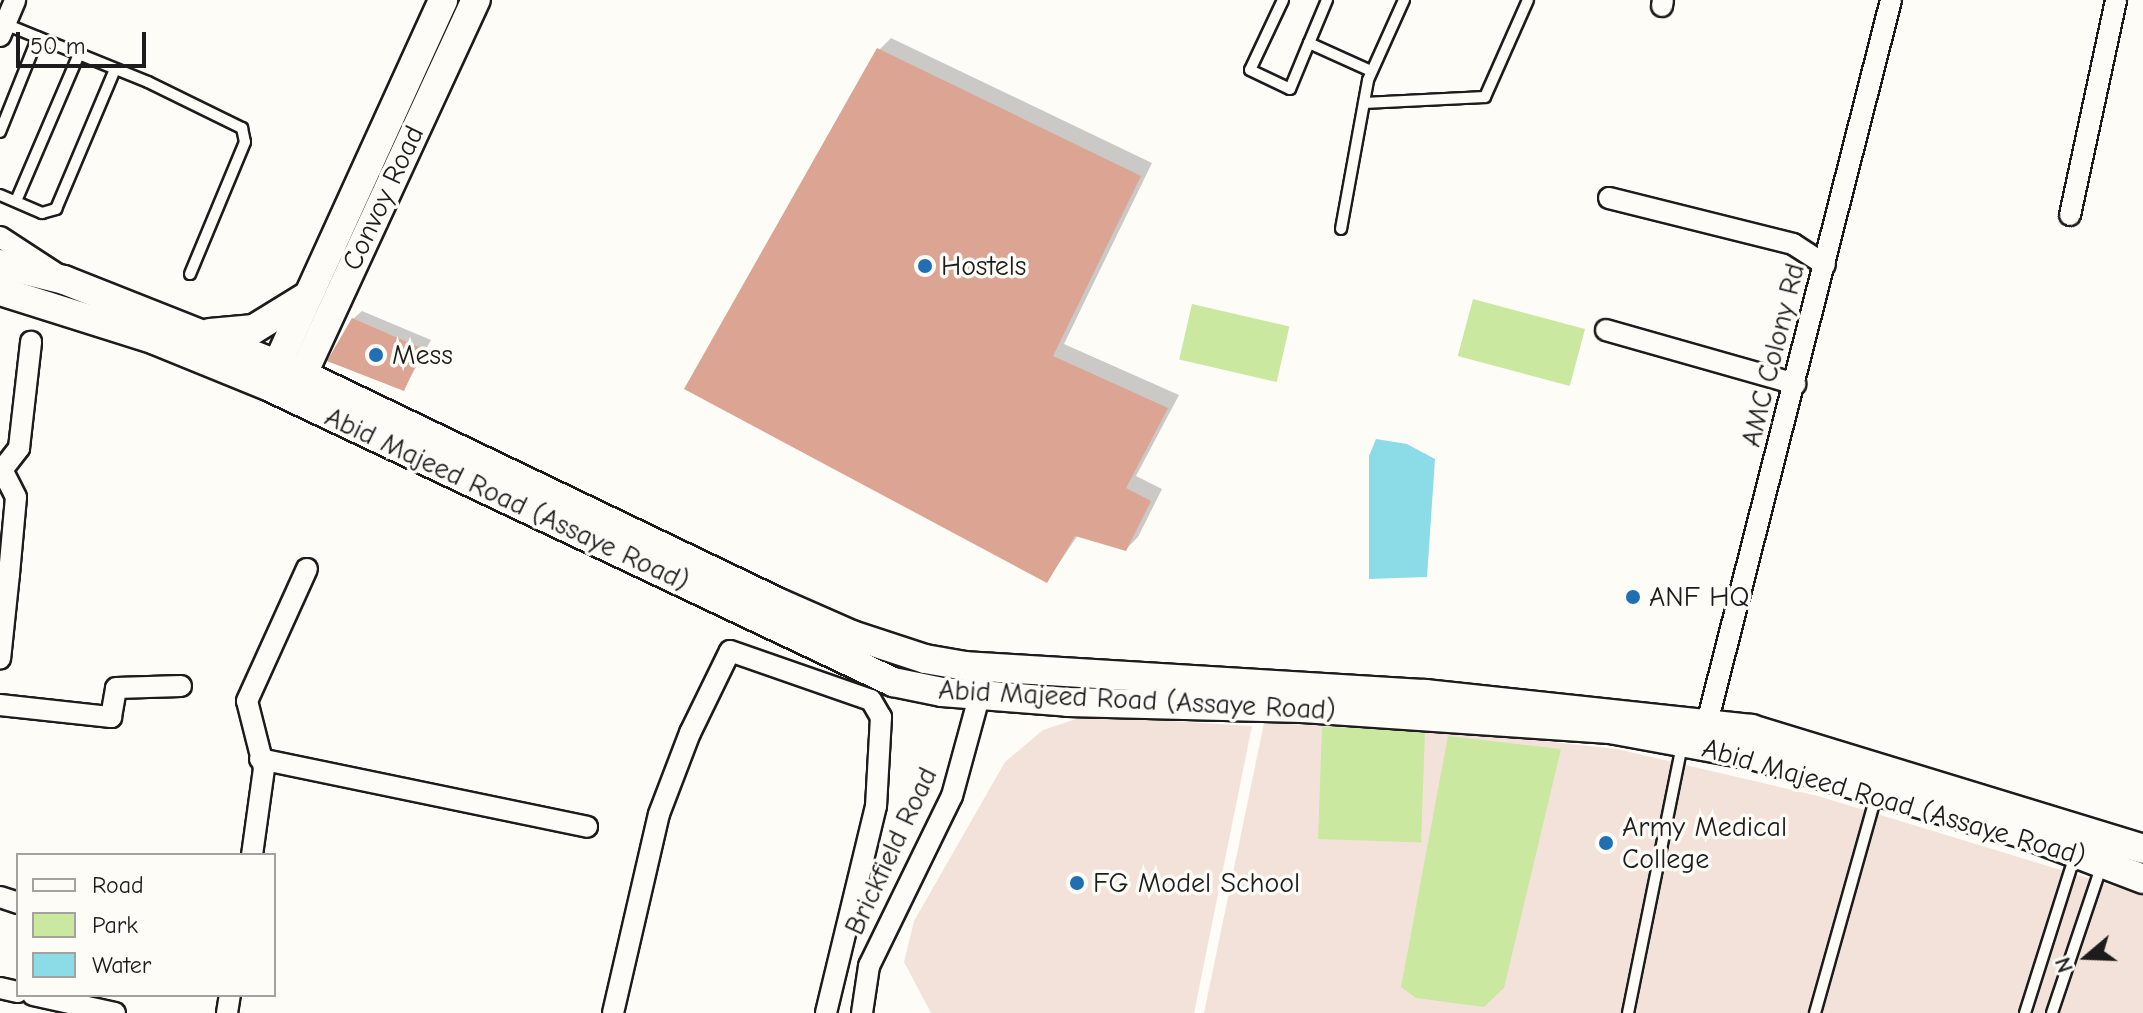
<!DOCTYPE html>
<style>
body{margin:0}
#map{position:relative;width:2143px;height:1013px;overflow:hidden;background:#fdfcf7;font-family:"Comic Neue",sans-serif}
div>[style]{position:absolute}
.built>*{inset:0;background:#f3e2d9}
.green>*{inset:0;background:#cae8a0;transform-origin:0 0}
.water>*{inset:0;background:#8cdce8}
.shadow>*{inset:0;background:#0003}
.building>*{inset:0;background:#dba493}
.roads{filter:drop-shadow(2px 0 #1c1c1c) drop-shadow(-2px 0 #1c1c1c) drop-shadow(0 2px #1c1c1c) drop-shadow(0 -2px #1c1c1c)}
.lane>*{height:10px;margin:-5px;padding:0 5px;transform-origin:5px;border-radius:5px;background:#fdfcf7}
.street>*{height:20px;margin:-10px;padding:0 10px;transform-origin:10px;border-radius:10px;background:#fdfcf7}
.secondary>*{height:28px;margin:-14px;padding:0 14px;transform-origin:14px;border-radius:14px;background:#fdfcf7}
.dots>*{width:22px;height:22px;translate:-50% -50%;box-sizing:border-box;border:4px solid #fdfcf7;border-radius:50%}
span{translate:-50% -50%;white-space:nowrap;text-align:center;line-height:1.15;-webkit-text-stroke:7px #fdfcf7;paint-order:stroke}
.street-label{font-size:28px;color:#1c1c1c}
.poi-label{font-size:28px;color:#1c1c1c}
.left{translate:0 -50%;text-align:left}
.legend{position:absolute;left:16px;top:853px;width:260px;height:144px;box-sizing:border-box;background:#fdfcf7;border:2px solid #a3a29f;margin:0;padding:10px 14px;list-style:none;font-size:24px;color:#1c1c1c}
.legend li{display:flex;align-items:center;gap:16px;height:40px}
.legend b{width:40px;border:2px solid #a3a29f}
.north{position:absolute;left:2047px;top:917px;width:80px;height:80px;-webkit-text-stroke:6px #fdfcf7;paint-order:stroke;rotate:251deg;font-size:22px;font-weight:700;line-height:32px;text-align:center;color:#1c1c1c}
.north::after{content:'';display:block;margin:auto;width:28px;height:36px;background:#1c1c1c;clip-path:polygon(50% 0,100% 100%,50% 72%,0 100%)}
.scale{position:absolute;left:16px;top:32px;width:130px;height:36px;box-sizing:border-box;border:4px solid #1c1c1c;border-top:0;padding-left:10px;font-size:24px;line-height:28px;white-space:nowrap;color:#1c1c1c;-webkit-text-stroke:6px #fdfcf7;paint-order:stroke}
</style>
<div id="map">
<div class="built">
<i style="clip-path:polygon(1085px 716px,1252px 726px,1194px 1013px,931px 1013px,904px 962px,914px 921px,1005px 762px,1043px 730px)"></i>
<i style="clip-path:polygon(1264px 723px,1450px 731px,1617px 749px,1818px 796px,2130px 891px,2143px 896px,2143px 1013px,1204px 1013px)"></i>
</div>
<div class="green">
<i style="left:1473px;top:299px;width:116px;height:59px;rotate:15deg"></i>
<i style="left:1192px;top:304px;width:100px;height:57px;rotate:13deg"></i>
<i style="left:1322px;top:727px;width:103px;height:112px;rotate:2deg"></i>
<i style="clip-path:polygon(1448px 736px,1561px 749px,1504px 988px,1484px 1007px,1416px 998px,1401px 987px)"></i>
</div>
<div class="water">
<i style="clip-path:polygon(1376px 439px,1407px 444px,1435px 459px,1427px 577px,1369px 579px,1369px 456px)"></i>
</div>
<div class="shadow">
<i style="clip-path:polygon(891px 38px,1152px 163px,1064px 344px,1179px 395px,1136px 476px,1162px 489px,1138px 537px,1126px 549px,1078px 535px,1047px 581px,879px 50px)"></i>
<i style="clip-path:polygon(362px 311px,431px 340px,404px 389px,353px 319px)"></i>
</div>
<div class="building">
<i style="clip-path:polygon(877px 48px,1141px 176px,1053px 356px,1168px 408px,1126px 488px,1151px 501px,1126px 551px,1075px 536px,1047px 583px,684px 389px)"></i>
<i style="clip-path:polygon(352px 318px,423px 349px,404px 391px,327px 361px)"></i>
</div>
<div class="roads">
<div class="lane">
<i style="left:1283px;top:0;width:77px;rotate:115.2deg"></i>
<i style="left:1250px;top:70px;width:44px;rotate:25.4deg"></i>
<i style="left:1290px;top:89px;width:50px;rotate:-67.6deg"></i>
<i style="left:1309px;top:43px;width:68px;rotate:24.3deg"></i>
<i style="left:5px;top:24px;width:154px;rotate:22.1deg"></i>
<i style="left:148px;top:82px;width:105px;rotate:26.1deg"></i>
<i style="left:242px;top:128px;width:14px;rotate:78deg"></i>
<i style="left:245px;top:142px;width:143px;rotate:112.6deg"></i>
<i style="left:1309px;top:43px;width:47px;rotate:-67.3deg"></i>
<i style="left:1364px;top:103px;width:121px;rotate:-2.8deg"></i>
<i style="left:1485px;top:97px;width:106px;rotate:-66.1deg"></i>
<i style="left:0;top:132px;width:102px;rotate:-68.2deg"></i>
<i style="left:0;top:195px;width:46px;rotate:23.2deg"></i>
<i style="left:42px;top:213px;width:15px;rotate:-16deg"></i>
<i style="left:56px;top:209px;width:152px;rotate:-67.1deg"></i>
<i style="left:16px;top:201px;width:160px;rotate:-66.8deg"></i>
<i style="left:1341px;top:229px;width:151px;rotate:-79.7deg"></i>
<i style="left:1368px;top:80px;width:88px;rotate:-65.8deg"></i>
<i style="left:1628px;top:1013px;width:274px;rotate:-78.6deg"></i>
<i style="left:1815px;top:1013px;width:230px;rotate:-74.3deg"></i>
<i style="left:2025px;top:1013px;width:166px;rotate:-72.4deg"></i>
<i style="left:2052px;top:1013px;width:154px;rotate:-71.4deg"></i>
</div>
<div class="street">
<i style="left:1662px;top:6px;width:6px;rotate:-81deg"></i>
<i style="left:0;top:36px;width:39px;rotate:-67deg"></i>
<i style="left:1609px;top:198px;width:190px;rotate:14deg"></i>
<i style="left:1793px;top:244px;width:38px;rotate:33deg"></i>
<i style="left:2070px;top:215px;width:220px;rotate:-77.9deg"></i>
<i style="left:0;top:237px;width:68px;rotate:33deg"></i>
<i style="left:1606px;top:330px;width:197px;rotate:15.9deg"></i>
<i style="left:0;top:574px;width:9px"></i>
<i style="left:9px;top:574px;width:85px;rotate:96deg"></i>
<i style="left:9px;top:574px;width:77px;rotate:-84.8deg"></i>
<i style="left:16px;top:497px;width:30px;rotate:-117deg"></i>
<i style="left:2px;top:470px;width:28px;rotate:-52deg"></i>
<i style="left:19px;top:448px;width:107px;rotate:-83.5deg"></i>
<i style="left:0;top:705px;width:112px;rotate:6.2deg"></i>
<i style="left:111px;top:717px;width:29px;rotate:-80deg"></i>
<i style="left:116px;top:688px;width:65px;rotate:-1.8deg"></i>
<i style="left:1707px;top:723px;width:746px;rotate:-75.72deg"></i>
<i style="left:260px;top:759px;width:334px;rotate:11.7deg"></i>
<i style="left:252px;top:855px;width:88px;rotate:-82.1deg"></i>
<i style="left:264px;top:768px;width:69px;rotate:-104.2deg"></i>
<i style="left:247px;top:701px;width:145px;rotate:-65.6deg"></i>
<i style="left:0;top:897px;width:19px;rotate:18deg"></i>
<i style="left:0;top:988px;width:18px;rotate:13deg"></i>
<i style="left:33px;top:995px;width:84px;rotate:12.4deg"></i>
<i style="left:227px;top:1013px;width:18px;rotate:-81deg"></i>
<i style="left:613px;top:1013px;width:204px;rotate:-77deg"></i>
<i style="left:659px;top:814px;width:87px;rotate:-69.1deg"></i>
<i style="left:690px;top:733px;width:91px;rotate:-64deg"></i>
<i style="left:730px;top:651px;width:149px;rotate:19.2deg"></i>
<i style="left:871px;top:700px;width:20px;rotate:60deg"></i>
<i style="left:881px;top:717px;width:89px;rotate:93.2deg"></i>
<i style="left:876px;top:806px;width:213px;rotate:103.6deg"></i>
<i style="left:862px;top:1013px;width:48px;rotate:-81.5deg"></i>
<i style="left:869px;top:966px;width:189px;rotate:-64deg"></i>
<i style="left:952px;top:796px;width:117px;rotate:-74.7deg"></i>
</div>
<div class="secondary">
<i style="left:0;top:264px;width:66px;rotate:14deg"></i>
<i style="left:64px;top:280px;width:256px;rotate:21.6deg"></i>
<i style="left:302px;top:374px;width:527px;rotate:25.64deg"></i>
<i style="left:777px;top:602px;width:82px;rotate:23.7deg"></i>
<i style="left:852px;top:635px;width:77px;rotate:18.2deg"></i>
<i style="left:925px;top:659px;width:41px;rotate:9.9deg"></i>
<i style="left:965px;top:666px;width:461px;rotate:3.5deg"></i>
<i style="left:1425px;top:694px;width:328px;rotate:6.1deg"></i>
<i style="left:1751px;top:729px;width:410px;rotate:17deg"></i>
<i style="left:0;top:291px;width:163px;rotate:17.5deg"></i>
<i style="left:155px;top:340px;width:122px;rotate:22.2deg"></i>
<i style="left:268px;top:386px;width:692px;rotate:25.34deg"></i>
<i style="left:893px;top:682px;width:50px;rotate:11.5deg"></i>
<i style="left:942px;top:692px;width:126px;rotate:4.5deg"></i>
<i style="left:1068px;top:702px;width:234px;rotate:1.5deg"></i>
<i style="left:1302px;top:708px;width:309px;rotate:3.9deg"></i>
<i style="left:1610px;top:729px;width:144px;rotate:10.4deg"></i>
<i style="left:1752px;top:755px;width:290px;rotate:16.2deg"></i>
<i style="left:2030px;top:836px;width:121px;rotate:20.8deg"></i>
<i style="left:210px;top:333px;width:44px;rotate:-5.2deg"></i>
<i style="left:254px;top:329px;width:61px;rotate:-31.6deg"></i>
<i style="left:271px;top:378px;width:415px;rotate:-65.5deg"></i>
<i style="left:295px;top:391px;width:431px;rotate:-65.2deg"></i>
</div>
</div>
<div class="dots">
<i style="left:925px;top:266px;background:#1f6fb2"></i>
<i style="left:376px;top:355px;background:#1f6fb2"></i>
<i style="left:1633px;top:597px;background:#1f6fb2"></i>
<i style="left:1606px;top:843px;background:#1f6fb2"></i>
<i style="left:1077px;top:883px;background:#1f6fb2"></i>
</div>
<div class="street-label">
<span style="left:383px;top:198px;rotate:-65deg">Convoy Road</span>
<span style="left:1773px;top:355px;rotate:-76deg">AMC Colony Rd</span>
<span style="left:507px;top:499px;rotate:25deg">Abid Majeed Road (Assaye Road)</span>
<span style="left:1137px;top:700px;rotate:3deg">Abid Majeed Road (Assaye Road)</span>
<span style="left:1894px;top:802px;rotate:16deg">Abid Majeed Road (Assaye Road)</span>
<span style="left:891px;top:851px;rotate:-65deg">Brickfield Road</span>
</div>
<div class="poi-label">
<span class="left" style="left:941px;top:266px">Hostels</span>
<span class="left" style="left:392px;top:355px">Mess</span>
<span class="left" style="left:1649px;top:597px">ANF HQ</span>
<span class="left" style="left:1622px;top:843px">Army Medical<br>College</span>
<span class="left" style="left:1093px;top:883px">FG Model School</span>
</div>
<ul class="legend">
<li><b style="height:10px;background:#fdfcf7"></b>Road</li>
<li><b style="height:22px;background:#cae8a0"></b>Park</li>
<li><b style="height:22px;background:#8cdce8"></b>Water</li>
</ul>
<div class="north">N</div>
<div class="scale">50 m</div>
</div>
